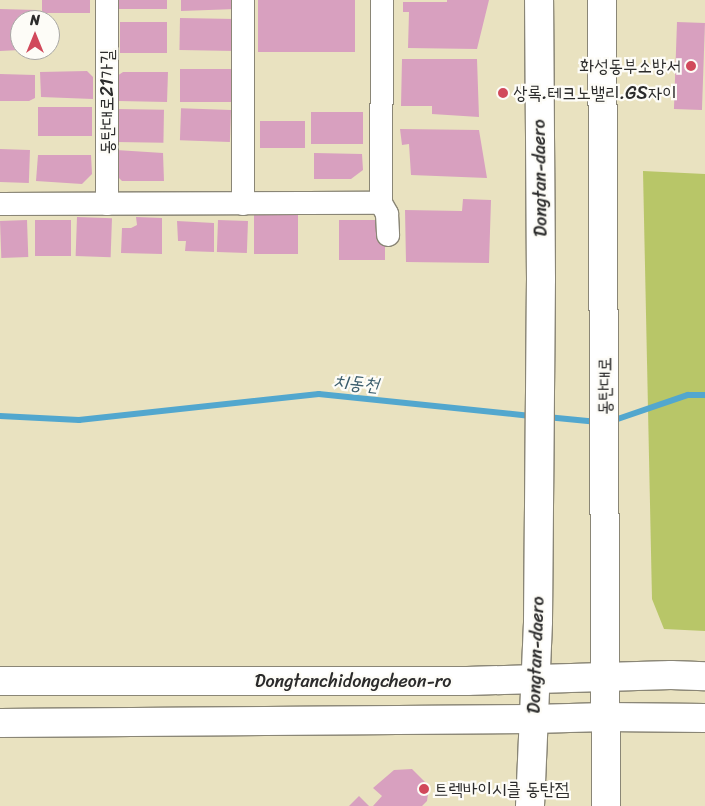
<!DOCTYPE html>
<meta charset="utf-8">
<style>
body{margin:0}
#map{position:relative;width:705px;height:806px;overflow:hidden;background:#e9e2c0;font-family:Sriracha,"Poor Story",sans-serif}
div>[style]{position:absolute}
.green>*{inset:0;background:#b8c668}
.stream>*{height:5.5px;margin:-2.75px;padding:0 2.75px;transform-origin:2.75px;border-radius:2.75px;background:#52a7ce}
.building>*{inset:0;background:#d8a0bf;transform-origin:0 0}
.roads{filter:drop-shadow(1px 0 #8a8676) drop-shadow(-1px 0 #8a8676) drop-shadow(0 1px #8a8676) drop-shadow(0 -1px #8a8676)}
.minor>*{height:22px;margin:-11px;padding:0 11px;transform-origin:11px;border-radius:11px;background:#fff}
.major>*{height:28px;margin:-14px;padding:0 14px;transform-origin:14px;border-radius:14px;background:#fff}
.dots>*{width:14px;height:14px;translate:-50% -50%;box-sizing:border-box;border:2px solid #fdfcf7;border-radius:50%}
span{translate:-50% -50%;white-space:nowrap;text-align:center;line-height:1.15;-webkit-text-stroke:4.5px #fdfcf7;paint-order:stroke}
.poi-label{font-size:18px;color:#2b2b2b}
.right{translate:-100% -50%;text-align:right}
.left{translate:0 -50%;text-align:left}
.street-label{font-size:18px;color:#2b2b2b}
.water-label{font-size:19px;color:#3b5d6c;font-style:italic}
.north{position:absolute;left:10px;top:10px;width:50px;height:50px;box-sizing:border-box;background:#fdfcf7;border:1px solid #a9a8a5;border-radius:50%;rotate:0deg;font-size:14px;font-weight:700;line-height:20px;text-align:center;color:#2b2b2b}
.north::after{content:'';display:block;margin:auto;width:18px;height:22px;background:#d1495b;clip-path:polygon(50% 0,100% 100%,50% 72%,0 100%)}
</style>
<div id="map">
<div class="green">
<i style="clip-path:polygon(643px 171px,705px 174px,705px 631px,664px 629px,652px 599px)"></i>
</div>
<div class="stream">
<i style="left:0;top:416px;width:79px;rotate:2.9deg"></i>
<i style="left:79px;top:420px;width:241px;rotate:-6.2deg"></i>
<i style="left:319px;top:394px;width:215px;rotate:5.9deg"></i>
<i style="left:547px;top:417px;width:51px;rotate:5.6deg"></i>
<i style="left:612px;top:421px;width:80px;rotate:-18.9deg"></i>
<i style="left:688px;top:395px;width:17px"></i>
</div>
<div class="building">
<i style="left:42px;top:0;width:48px;height:13px"></i>
<i style="left:118px;top:0;width:49px;height:9px"></i>
<i style="clip-path:polygon(181px 0,236px 0,236px 9px,181px 11px)"></i>
<i style="left:258px;top:0;width:97px;height:52px"></i>
<i style="clip-path:polygon(447px 0,489px 0,477px 49px,408px 48px,409px 12px,403px 12px,403px 2px,447px 2px)"></i>
<i style="clip-path:polygon(0 9px,37px 10px,37px 20px,20px 20px,20px 50px,0 51px)"></i>
<i style="left:180px;top:18px;width:55px;height:32px;rotate:1deg"></i>
<i style="left:120px;top:22px;width:47px;height:31px"></i>
<i style="left:677px;top:22px;width:28px;height:87px;rotate:2deg"></i>
<i style="clip-path:polygon(402px 59px,477px 59px,479px 117px,432px 114px,432px 106px,401px 106px)"></i>
<i style="left:232px;top:69px;width:33px;height:52px;rotate:90deg"></i>
<i style="clip-path:polygon(87px 71px,93px 77px,93px 99px,41px 97px,40px 72px)"></i>
<i style="clip-path:polygon(123px 72px,168px 72px,167px 102px,119px 101px,117px 76px)"></i>
<i style="clip-path:polygon(0 74px,35px 75px,35px 98px,29px 101px,0 101px)"></i>
<i style="left:38px;top:107px;width:54px;height:29px"></i>
<i style="left:117px;top:109px;width:47px;height:33px;rotate:1deg"></i>
<i style="left:231px;top:110px;width:32px;height:50px;rotate:92deg"></i>
<i style="left:311px;top:112px;width:52px;height:32px"></i>
<i style="left:305px;top:121px;width:27px;height:45px;rotate:90deg"></i>
<i style="clip-path:polygon(400px 129px,479px 130px,487px 178px,411px 175px,409px 144px,402px 145px)"></i>
<i style="left:0;top:149px;width:30px;height:33px;rotate:2deg"></i>
<i style="clip-path:polygon(116px 150px,163px 153px,164px 181px,122px 181px,115px 174px)"></i>
<i style="clip-path:polygon(314px 153px,362px 154px,363px 170px,351px 179px,314px 179px)"></i>
<i style="clip-path:polygon(38px 155px,91px 155px,92px 174px,82px 184px,36px 181px)"></i>
<i style="clip-path:polygon(463px 199px,491px 200px,489px 263px,406px 262px,405px 210px,462px 211px)"></i>
<i style="left:254px;top:215px;width:44px;height:39px"></i>
<i style="left:77px;top:217px;width:35px;height:39px;rotate:2deg"></i>
<i style="clip-path:polygon(136px 217px,162px 218px,162px 254px,121px 253px,122px 228px,131px 228px,137px 225px)"></i>
<i style="left:27px;top:220px;width:37px;height:27px;rotate:88deg"></i>
<i style="left:35px;top:220px;width:36px;height:36px"></i>
<i style="left:218px;top:220px;width:30px;height:32px;rotate:2deg"></i>
<i style="left:339px;top:220px;width:46px;height:40px"></i>
<i style="clip-path:polygon(177px 221px,214px 223px,214px 252px,185px 251px,186px 241px,178px 241px)"></i>
<i style="clip-path:polygon(412px 769px,429px 786px,427px 801px,422px 806px,373px 806px,382px 796px,373px 788px,394px 770px)"></i>
<i style="clip-path:polygon(359px 796px,369px 806px,349px 806px)"></i>
</div>
<div class="roads">
<div class="minor">
<i style="left:107px;top:0;width:204px;rotate:90deg"></i>
<i style="left:243px;top:0;width:204px;rotate:90deg"></i>
<i style="left:381px;top:203px;width:203px;rotate:-89.7deg"></i>
<i style="left:0;top:204px;width:381px;rotate:-0.2deg"></i>
<i style="left:381px;top:203px;width:13px;rotate:61deg"></i>
<i style="left:387px;top:214px;width:21px;rotate:87deg"></i>
</div>
<div class="major">
<i style="left:602px;top:0;width:806px;rotate:89.72deg"></i>
<i style="left:0;top:681px;width:467px"></i>
<i style="left:467px;top:681px;width:204px;rotate:-1.7deg"></i>
<i style="left:671px;top:675px;width:34px;rotate:2deg"></i>
<i style="left:0;top:723px;width:533px;rotate:-0.43deg"></i>
<i style="left:533px;top:719px;width:73px;rotate:-1.6deg"></i>
<i style="left:606px;top:717px;width:99px;rotate:0.6deg"></i>
<i style="left:530px;top:806px;width:185px;rotate:-87.5deg"></i>
<i style="left:538px;top:621px;width:342px;rotate:-89.5deg"></i>
<i style="left:541px;top:279px;width:279px;rotate:-90.4deg"></i>
</div>
</div>
<div class="dots">
<i style="left:691px;top:66px;background:#d1495b"></i>
<i style="left:503px;top:93px;background:#d1495b"></i>
<i style="left:424px;top:789px;background:#d1495b"></i>
</div>
<div class="poi-label">
<span class="right" style="left:681px;top:66px">화성동부소방서</span>
<span class="left" style="left:513px;top:93px">상록.테크노밸리.GS자이</span>
<span class="left" style="left:434px;top:789px">트렉바이시클 동탄점</span>
</div>
<div class="street-label">
<span style="left:107px;top:102px;rotate:-90deg">동탄대로21가길</span>
<span style="left:540px;top:178px;rotate:-91deg">Dongtan-daero</span>
<span style="left:605px;top:386px;rotate:-90deg">동탄대로</span>
<span style="left:536px;top:655px;rotate:-88deg">Dongtan-daero</span>
<span style="left:353px;top:681px">Dongtanchidongcheon-ro</span>
</div>
<div class="water-label">
<span style="left:356px;top:383px;rotate:6deg">치동천</span>
</div>
<div class="north">N</div>
</div>
